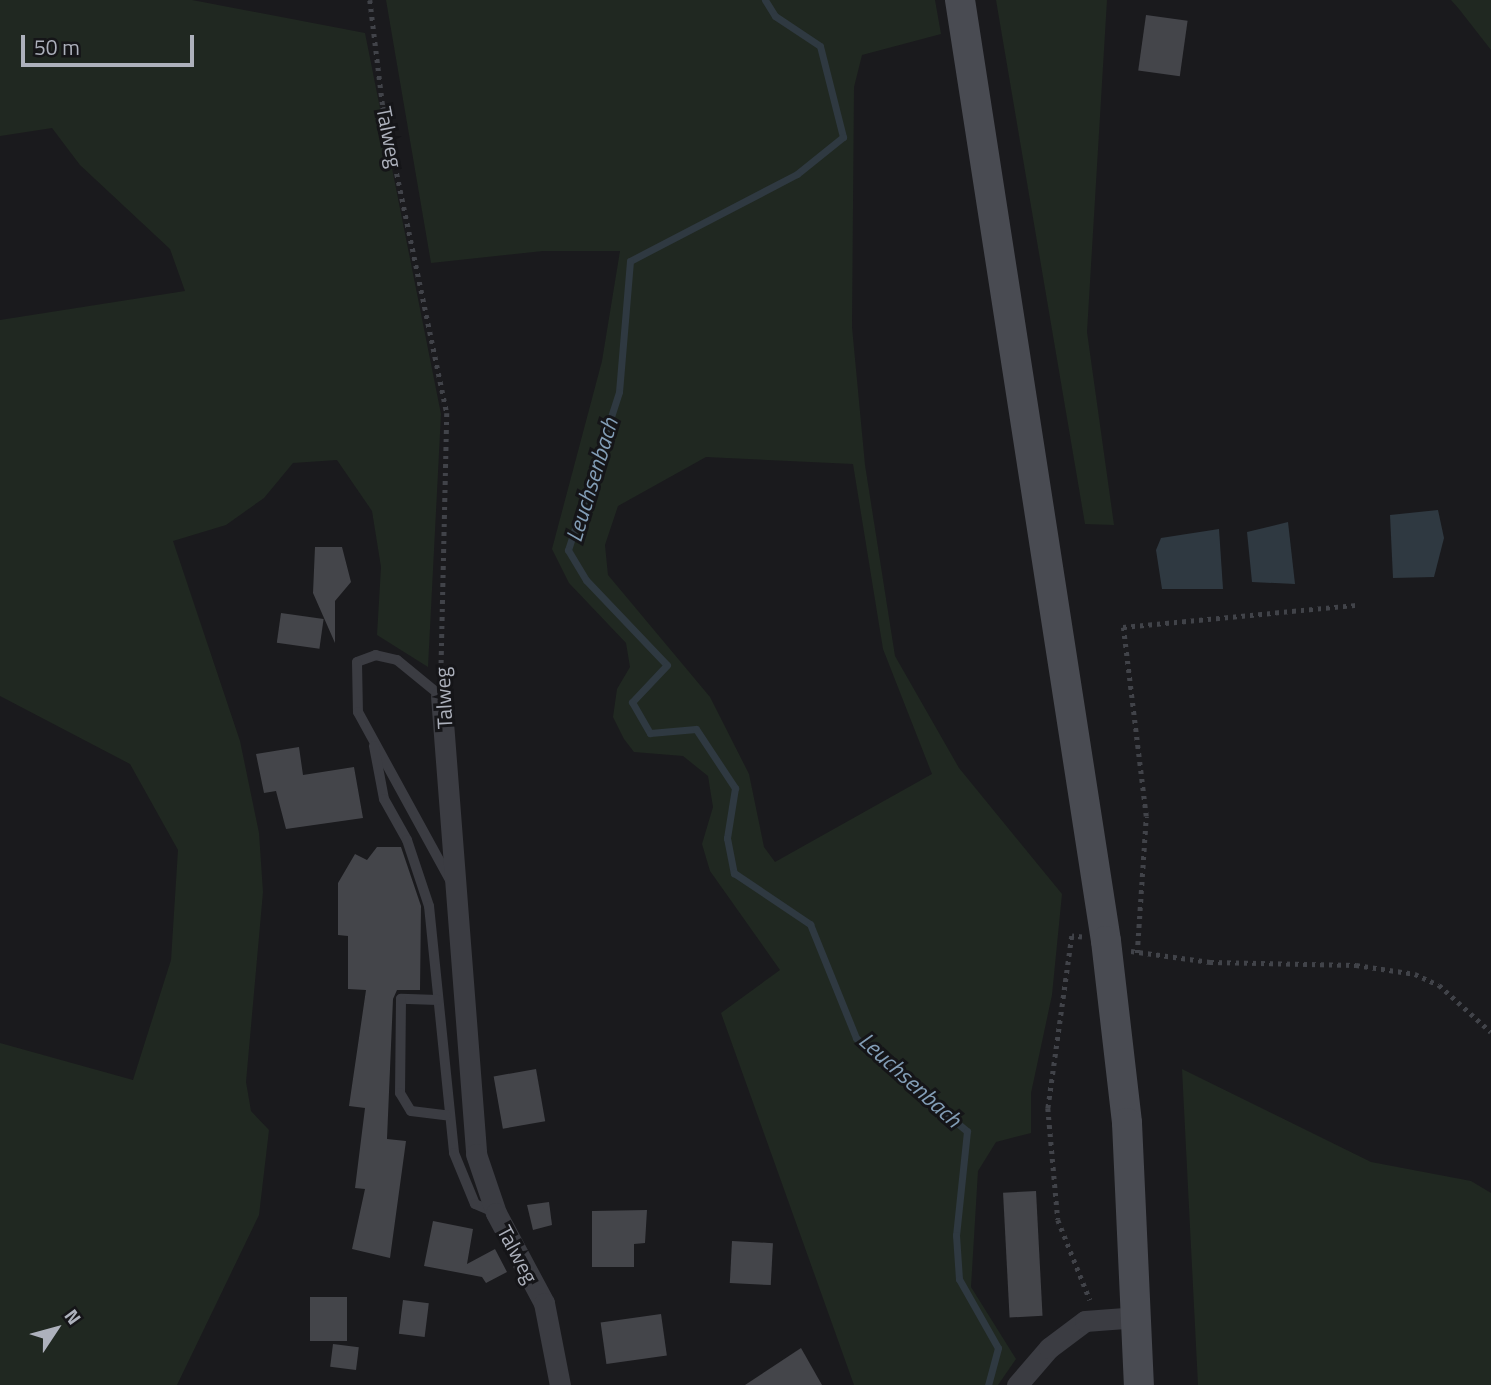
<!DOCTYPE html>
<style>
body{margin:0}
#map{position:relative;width:1491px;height:1385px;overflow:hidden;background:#1a1a1d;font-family:"Titillium Web",sans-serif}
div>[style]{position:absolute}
.green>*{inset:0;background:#202821}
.water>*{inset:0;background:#2f3941}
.stream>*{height:7px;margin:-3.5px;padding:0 3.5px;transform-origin:3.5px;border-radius:3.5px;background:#2f3941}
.building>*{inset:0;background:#44454a;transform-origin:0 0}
.path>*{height:4.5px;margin-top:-2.25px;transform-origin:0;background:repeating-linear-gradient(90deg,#414349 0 3.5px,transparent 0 8.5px)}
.service>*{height:10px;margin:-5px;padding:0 5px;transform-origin:5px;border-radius:5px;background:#3b3c42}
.minor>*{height:21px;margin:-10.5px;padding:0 10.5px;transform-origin:10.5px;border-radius:10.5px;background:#3b3c42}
.secondary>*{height:30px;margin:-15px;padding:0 15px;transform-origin:15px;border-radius:15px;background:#494b52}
span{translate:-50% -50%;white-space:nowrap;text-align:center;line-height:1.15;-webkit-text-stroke:6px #151518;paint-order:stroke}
.street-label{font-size:21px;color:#adb1bc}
.water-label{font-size:23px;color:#839eb7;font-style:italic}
.north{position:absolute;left:21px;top:1294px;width:70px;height:70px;-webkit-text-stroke:5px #151518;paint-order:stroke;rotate:54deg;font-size:19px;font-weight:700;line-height:28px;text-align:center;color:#adb1bc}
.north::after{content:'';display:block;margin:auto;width:24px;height:32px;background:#adb1bc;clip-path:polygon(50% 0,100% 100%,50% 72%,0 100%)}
.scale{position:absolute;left:21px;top:35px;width:173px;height:32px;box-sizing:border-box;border:4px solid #adb1bc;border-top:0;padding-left:9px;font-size:21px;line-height:24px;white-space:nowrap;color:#adb1bc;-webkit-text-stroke:5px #151518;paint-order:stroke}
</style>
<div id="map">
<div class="green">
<i style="clip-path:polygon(0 0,192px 0,365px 33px,441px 414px,428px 667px,377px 635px,381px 567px,372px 511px,337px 460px,293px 463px,264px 498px,226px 525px,173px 541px,240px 741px,259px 833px,263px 892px,246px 1082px,251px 1111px,269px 1130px,259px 1215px,177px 1385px,0 1385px,0 1043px,133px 1080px,171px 960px,178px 850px,130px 764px,0 696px,0 320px,185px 291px,170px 249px,80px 165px,52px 128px,0 136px)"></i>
<i style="clip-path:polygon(evenodd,386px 0,935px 0,941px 34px,862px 55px,854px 87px,852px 327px,865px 465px,895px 656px,959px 768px,1062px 894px,1052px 995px,1031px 1093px,1031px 1133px,996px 1142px,978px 1171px,971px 1287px,1016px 1359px,998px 1385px,854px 1385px,721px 1013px,780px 970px,710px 871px,702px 844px,713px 807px,708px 776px,683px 756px,634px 752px,624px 739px,613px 717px,617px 689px,630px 667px,626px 643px,569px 583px,552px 549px,602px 361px,620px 251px,543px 251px,431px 263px,386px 0,706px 457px,853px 464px,883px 649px,932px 774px,775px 862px,764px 847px,749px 774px,710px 697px,608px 575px,605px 545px,618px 506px,706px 457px)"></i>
<i style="clip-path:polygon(996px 0,1107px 0,1087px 332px,1114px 525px,1085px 524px)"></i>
<i style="clip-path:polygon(1451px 0,1491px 0,1491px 50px,1459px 9px)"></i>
<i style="clip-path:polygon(1182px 1069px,1371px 1162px,1471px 1181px,1491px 1193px,1491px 1385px,1198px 1385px)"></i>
</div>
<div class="water">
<i style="clip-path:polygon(1438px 510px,1444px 538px,1434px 577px,1393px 578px,1390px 515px)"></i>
<i style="clip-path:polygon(1288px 522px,1295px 584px,1252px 582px,1247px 532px)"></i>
<i style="clip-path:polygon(1219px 529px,1223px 589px,1162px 589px,1156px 550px,1161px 538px)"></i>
</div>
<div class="stream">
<i style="left:765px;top:0;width:19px;rotate:58deg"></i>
<i style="left:775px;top:16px;width:54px;rotate:33.7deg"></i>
<i style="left:820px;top:46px;width:94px;rotate:75.8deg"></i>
<i style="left:843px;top:137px;width:59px;rotate:141.2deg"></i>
<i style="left:797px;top:174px;width:188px;rotate:152.5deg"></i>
<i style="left:630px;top:261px;width:131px;rotate:94.8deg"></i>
<i style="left:619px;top:392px;width:166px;rotate:107.9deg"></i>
<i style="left:568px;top:550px;width:35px;rotate:59deg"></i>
<i style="left:586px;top:580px;width:117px;rotate:46.4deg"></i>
<i style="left:667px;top:665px;width:51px;rotate:133.4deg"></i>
<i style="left:632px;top:702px;width:36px;rotate:60deg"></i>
<i style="left:650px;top:733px;width:46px;rotate:-5deg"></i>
<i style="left:696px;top:729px;width:71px;rotate:56.5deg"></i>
<i style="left:735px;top:788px;width:51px;rotate:99.1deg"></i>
<i style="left:727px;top:838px;width:36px;rotate:79deg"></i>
<i style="left:734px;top:873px;width:92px;rotate:33.9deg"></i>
<i style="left:810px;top:924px;width:123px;rotate:68deg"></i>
<i style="left:856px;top:1038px;width:145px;rotate:40deg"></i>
<i style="left:967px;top:1131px;width:105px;rotate:96deg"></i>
<i style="left:956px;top:1235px;width:44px;rotate:86.1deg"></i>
<i style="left:959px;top:1279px;width:79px;rotate:60.5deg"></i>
<i style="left:998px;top:1348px;width:38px;rotate:105deg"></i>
</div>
<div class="building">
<i style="left:1146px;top:15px;width:42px;height:56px;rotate:8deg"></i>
<i style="clip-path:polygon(315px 547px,342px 547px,351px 582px,335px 601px,335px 643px,313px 593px)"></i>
<i style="left:281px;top:613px;width:43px;height:30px;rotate:8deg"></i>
<i style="clip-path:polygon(299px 747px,303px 775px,354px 767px,363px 818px,286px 829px,276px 791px,264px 793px,256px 754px)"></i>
<i style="clip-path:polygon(377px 847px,401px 847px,421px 906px,420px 990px,397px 990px,393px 999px,387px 1139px,406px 1141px,390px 1258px,352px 1249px,365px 1189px,355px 1188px,365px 1108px,349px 1106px,366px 990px,348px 989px,348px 936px,338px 935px,338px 883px,355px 854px,367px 860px)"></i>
<i style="left:536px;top:1069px;width:53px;height:43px;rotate:80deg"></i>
<i style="left:1036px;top:1191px;width:125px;height:33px;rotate:87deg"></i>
<i style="clip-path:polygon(549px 1202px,552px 1225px,533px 1230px,527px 1205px)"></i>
<i style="clip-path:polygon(647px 1210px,645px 1243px,634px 1244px,634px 1267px,592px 1267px,592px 1211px)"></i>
<i style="clip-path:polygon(433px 1221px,473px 1229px,467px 1264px,495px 1249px,507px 1272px,486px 1283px,482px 1277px,424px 1266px)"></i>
<i style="left:732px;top:1241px;width:41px;height:42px;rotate:3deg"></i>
<i style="left:310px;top:1297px;width:37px;height:44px"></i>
<i style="left:403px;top:1300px;width:26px;height:34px;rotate:7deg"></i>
<i style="left:661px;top:1314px;width:42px;height:61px;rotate:82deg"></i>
<i style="left:333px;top:1344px;width:26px;height:23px;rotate:7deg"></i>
<i style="clip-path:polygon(801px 1348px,822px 1385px,745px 1385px)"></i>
</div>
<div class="path">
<i style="left:370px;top:0;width:108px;rotate:83.1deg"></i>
<i style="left:383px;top:107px;width:313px;rotate:78.2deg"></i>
<i style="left:447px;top:413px;width:264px;rotate:91.3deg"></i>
<i style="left:1082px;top:937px;width:10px;rotate:-174deg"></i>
<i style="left:1072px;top:936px;width:174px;rotate:97.9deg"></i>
<i style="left:1048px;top:1108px;width:112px;rotate:84.9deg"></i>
<i style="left:1058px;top:1220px;width:86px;rotate:68.2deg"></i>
<i style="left:1131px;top:951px;width:80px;rotate:7.9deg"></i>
<i style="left:1210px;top:962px;width:146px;rotate:1.2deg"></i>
<i style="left:1356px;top:965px;width:60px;rotate:8.7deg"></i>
<i style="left:1415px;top:974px;width:26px;rotate:25deg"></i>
<i style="left:1439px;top:985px;width:70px;rotate:42.1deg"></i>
<i style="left:1137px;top:953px;width:137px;rotate:-86.2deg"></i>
<i style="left:1146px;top:816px;width:190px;rotate:-96.9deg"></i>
<i style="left:1123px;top:627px;width:235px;rotate:-5.4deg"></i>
</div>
<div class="service">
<i style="left:441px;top:696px;width:57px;rotate:-140.7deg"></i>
<i style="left:397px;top:660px;width:22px;rotate:-167deg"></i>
<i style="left:376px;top:655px;width:20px;rotate:160deg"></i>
<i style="left:357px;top:662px;width:50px;rotate:88.9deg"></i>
<i style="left:358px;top:712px;width:194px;rotate:61.3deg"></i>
<i style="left:374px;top:746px;width:54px;rotate:79.3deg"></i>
<i style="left:384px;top:799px;width:47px;rotate:60.7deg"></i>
<i style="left:407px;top:840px;width:70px;rotate:71.6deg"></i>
<i style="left:429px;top:906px;width:248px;rotate:84.2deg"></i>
<i style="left:454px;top:1153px;width:55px;rotate:67.6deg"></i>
<i style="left:475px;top:1204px;width:21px;rotate:23deg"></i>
<i style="left:438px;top:1000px;width:37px;rotate:-178deg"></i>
<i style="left:401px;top:999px;width:94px;rotate:90.6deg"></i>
<i style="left:400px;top:1093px;width:21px;rotate:59deg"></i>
<i style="left:411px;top:1111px;width:35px;rotate:7deg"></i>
</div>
<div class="minor">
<i style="left:441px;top:696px;width:459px;rotate:85.6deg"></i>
<i style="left:476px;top:1154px;width:62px;rotate:71.3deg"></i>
<i style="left:496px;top:1213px;width:102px;rotate:61.9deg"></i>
<i style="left:544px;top:1303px;width:84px;rotate:79deg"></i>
<i style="left:1017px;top:1385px;width:49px;rotate:-49.1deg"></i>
<i style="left:1049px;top:1348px;width:45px;rotate:-36.9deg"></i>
<i style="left:1085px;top:1321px;width:53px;rotate:-4.3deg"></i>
</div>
<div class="secondary">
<i style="left:960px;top:0;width:952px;rotate:81.18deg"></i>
<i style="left:1106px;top:941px;width:183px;rotate:83.4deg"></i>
<i style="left:1127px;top:1123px;width:262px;rotate:87.4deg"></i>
</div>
<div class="street-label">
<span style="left:390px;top:137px;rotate:79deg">Talweg</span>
<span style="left:443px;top:698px;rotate:-93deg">Talweg</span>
<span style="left:518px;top:1254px;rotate:62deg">Talweg</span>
</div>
<div class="water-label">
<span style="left:592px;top:480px;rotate:-73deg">Leuchsenbach</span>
<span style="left:910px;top:1080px;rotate:42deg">Leuchsenbach</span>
</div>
<div class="north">N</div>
<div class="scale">50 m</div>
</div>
